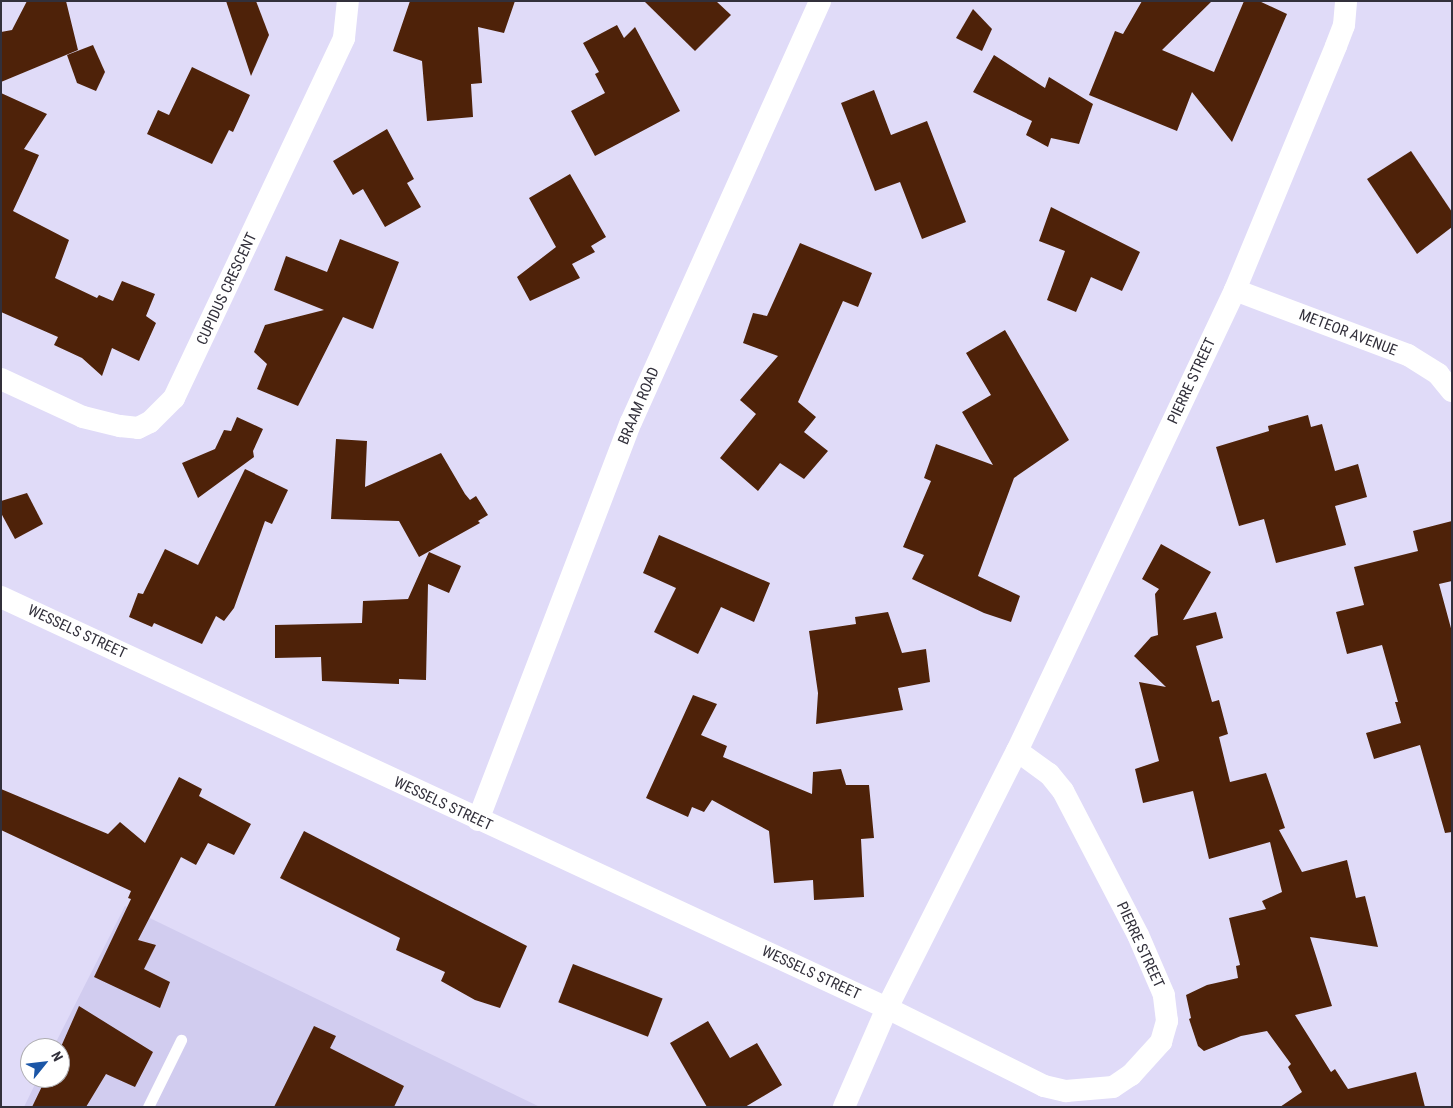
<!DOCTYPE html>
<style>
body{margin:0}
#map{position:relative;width:1453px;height:1108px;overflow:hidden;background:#e0dbf8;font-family:"Roboto Condensed",sans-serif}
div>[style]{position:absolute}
.built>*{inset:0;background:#d1ccef}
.building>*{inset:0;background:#4e2209;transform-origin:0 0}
.lane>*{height:11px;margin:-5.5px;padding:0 5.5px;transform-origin:5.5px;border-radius:5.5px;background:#fff}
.street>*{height:22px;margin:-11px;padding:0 11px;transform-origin:11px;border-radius:11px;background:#fff}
span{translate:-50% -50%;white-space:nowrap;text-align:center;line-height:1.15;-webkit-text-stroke:5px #fff;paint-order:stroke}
.street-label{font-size:15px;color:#32303b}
.frame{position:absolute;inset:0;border:2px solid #32303b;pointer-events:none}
.north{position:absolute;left:20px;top:1038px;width:50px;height:50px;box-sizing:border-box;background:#fff;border:1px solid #adacb1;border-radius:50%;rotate:61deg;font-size:14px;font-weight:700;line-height:20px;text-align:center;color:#32303b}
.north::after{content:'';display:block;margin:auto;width:18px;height:22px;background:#1b56a7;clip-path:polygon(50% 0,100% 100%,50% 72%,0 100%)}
</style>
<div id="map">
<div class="built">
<i style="clip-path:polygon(125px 906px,540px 1107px,24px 1107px,38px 1078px,60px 1078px,60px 1048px,53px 1048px)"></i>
</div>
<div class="building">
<i style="clip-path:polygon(27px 1px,66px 1px,78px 50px,1px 82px,1px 32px,12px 30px)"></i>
<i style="clip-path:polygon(226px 1px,256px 1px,269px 35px,251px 76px)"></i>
<i style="clip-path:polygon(410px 1px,515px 1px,504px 33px,478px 27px,482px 83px,471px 84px,473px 117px,427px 121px,422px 61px,393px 51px)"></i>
<i style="clip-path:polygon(644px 1px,716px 1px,731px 15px,695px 51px)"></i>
<i style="clip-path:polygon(1142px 1px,1212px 1px,1162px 50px,1214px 72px,1244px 1px,1259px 1px,1287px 14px,1232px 142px,1192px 92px,1177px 131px,1089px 95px,1115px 31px,1123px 34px)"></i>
<i style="clip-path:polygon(973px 9px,992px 29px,982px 51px,956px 38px)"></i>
<i style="clip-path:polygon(617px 25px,624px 38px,635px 27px,680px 111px,595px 156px,571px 111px,605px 93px,595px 74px,599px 72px,583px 43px)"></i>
<i style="clip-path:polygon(93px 45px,105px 72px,96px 91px,77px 83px,67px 55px)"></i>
<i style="clip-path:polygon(994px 55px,1045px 88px,1049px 77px,1093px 104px,1079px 144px,1051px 138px,1048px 147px,1026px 135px,1032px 121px,973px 92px)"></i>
<i style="clip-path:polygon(192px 67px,250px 95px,233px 132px,229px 130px,212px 164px,147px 134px,158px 110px,169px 115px)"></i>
<i style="clip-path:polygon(874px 90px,891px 135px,927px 121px,966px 222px,922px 239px,900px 182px,875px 191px,841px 103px)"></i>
<i style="clip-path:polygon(1px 93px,47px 114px,24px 149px,39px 155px,13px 211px,69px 240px,55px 278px,97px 298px,99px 295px,113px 301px,122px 281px,155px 294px,146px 316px,156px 323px,139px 361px,112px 348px,102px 376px,82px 358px,54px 345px,58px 337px,1px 312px)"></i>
<i style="clip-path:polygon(387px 129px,414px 179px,407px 183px,421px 207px,385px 227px,363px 189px,353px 195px,333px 161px)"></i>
<i style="clip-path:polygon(1411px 151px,1452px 212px,1452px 227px,1417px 254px,1367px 179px)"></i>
<i style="clip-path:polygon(570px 174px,606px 237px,591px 246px,595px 252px,572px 264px,580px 278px,530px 301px,517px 277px,556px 247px,529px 198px)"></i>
<i style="clip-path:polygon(1051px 207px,1140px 252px,1122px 291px,1091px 277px,1076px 312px,1047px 300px,1065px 251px,1039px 241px)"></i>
<i style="clip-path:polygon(340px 239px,399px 262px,373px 329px,343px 317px,298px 406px,257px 389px,267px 364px,254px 352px,265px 325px,324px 310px,274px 290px,286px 256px,327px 272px)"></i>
<i style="clip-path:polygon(800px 243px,872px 273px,858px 307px,843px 301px,798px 402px,816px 417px,804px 432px,828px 451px,804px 479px,780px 463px,758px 491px,720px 458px,756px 414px,740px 400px,778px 356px,743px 343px,753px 313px,767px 316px)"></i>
<i style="clip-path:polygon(1005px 330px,1069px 440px,1014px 478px,978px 576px,1020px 596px,1011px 622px,984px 613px,912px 579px,924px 555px,903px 547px,931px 481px,924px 478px,936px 444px,993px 465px,962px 412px,991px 395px,966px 353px)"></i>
<i style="clip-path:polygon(1308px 415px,1311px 427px,1322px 424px,1335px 471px,1358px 464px,1367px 497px,1335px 506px,1346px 545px,1276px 563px,1264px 519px,1239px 526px,1216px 447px,1269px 431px,1268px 426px)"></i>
<i style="clip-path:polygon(237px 417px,263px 429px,253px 451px,254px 457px,198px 498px,182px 463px,215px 449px,224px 430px,231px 431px)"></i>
<i style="clip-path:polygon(336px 439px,367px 441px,365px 487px,441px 453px,465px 494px,470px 500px,476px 496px,488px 515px,478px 521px,480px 523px,419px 557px,399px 521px,331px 519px)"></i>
<i style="clip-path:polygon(245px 469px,288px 490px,272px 524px,265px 521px,234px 608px,224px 621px,216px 616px,202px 644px,154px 623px,152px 627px,129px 617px,138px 593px,143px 594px,165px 549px,198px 565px)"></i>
<i style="clip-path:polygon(27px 493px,43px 524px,15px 539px,1px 513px,1px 501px)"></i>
<i style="clip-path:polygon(1452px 521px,1452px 581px,1439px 584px,1452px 632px,1452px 832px,1445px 833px,1420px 745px,1374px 759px,1366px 733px,1401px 723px,1395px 702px,1398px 702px,1382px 645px,1347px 654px,1336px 612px,1364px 605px,1354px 567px,1418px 551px,1413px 531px)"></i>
<i style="clip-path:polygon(659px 535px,770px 583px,754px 622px,721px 607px,698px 654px,654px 632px,676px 588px,643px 573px)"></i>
<i style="clip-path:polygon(1161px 544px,1211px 572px,1183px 620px,1216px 612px,1223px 638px,1196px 646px,1212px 702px,1219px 700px,1228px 734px,1219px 737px,1230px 782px,1266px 773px,1285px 828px,1279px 830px,1302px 872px,1347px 860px,1356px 898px,1365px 896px,1378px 947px,1310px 937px,1332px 1006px,1295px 1015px,1331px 1072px,1335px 1069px,1348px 1089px,1416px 1072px,1425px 1107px,1280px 1107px,1302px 1092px,1288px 1067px,1291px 1064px,1267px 1031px,1241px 1036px,1204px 1051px,1198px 1046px,1189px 1019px,1191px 1018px,1186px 995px,1207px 985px,1238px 978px,1236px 966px,1240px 965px,1229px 918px,1266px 909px,1262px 901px,1282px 892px,1270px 842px,1209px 859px,1193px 791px,1143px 803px,1135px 769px,1159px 761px,1139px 682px,1166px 687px,1134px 656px,1151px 637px,1158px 635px,1155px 594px,1159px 589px,1142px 579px)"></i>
<i style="clip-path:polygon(429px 552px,461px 566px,449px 593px,428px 584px,426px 680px,399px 679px,399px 684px,322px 681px,321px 657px,275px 658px,275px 625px,362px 623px,363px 601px,408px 599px)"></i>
<i style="clip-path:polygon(888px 612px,902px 653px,926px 649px,930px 682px,898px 688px,903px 710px,816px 724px,818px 693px,809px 631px,856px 624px,855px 617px)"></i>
<i style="clip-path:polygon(693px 695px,717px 704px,701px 735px,727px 746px,723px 757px,812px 794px,813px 772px,841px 769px,846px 785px,869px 785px,874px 838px,861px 839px,864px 897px,814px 900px,813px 880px,774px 883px,769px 831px,712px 800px,704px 812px,692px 807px,688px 817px,646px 798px)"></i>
<i style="clip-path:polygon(179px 777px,202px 789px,199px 796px,251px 824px,234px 855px,208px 843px,196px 865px,181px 857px,138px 940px,156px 945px,144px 969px,170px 982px,160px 1008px,94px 977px,131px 899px,128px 898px,131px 891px,1px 830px,1px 789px,108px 834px,120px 822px,145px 843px)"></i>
<i style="clip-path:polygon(304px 831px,527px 946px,500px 1008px,475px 1000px,441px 981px,445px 972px,396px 950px,400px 938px,280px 878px)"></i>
<i style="left:573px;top:964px;width:96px;height:41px;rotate:21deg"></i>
<i style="clip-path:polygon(79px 1006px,153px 1052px,135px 1087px,106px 1074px,86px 1107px,32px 1107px,46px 1078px,60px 1078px,60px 1049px)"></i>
<i style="clip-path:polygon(708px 1021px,730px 1058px,757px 1043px,782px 1085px,745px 1107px,707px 1107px,670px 1043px)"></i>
<i style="clip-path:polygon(314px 1026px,336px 1036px,330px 1048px,404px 1086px,394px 1107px,274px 1107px)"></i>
</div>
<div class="lane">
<i style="left:148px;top:1107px;width:75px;rotate:-63.8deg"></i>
</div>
<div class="street">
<i style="left:1235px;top:290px;width:185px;rotate:20.6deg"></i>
<i style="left:1408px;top:355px;width:36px;rotate:32deg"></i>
<i style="left:1438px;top:374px;width:22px;rotate:51deg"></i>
<i style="left:1px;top:379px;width:90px;rotate:24.9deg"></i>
<i style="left:83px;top:417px;width:38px;rotate:14deg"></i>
<i style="left:120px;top:426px;width:18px;rotate:6deg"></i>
<i style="left:138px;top:428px;width:13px;rotate:-27deg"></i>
<i style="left:150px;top:422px;width:34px;rotate:-45deg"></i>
<i style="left:174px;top:398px;width:398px;rotate:-64.7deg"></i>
<i style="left:344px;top:38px;width:37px;rotate:-84deg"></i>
<i style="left:1px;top:597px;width:977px;rotate:24.89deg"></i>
<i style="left:887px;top:1008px;width:175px;rotate:26.4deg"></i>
<i style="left:1044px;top:1086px;width:23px;rotate:13deg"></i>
<i style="left:1066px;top:1091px;width:47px;rotate:-4.9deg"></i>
<i style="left:1113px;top:1087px;width:22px;rotate:-34deg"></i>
<i style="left:1131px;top:1075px;width:45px;rotate:-47.7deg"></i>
<i style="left:1161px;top:1042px;width:22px;rotate:-74deg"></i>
<i style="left:1167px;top:1021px;width:26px;rotate:-97deg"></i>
<i style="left:1164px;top:995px;width:65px;rotate:-113.4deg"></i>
<i style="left:1138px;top:935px;width:162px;rotate:-117.5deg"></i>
<i style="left:1063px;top:791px;width:22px;rotate:-129deg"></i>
<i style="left:1049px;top:774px;width:39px;rotate:-144deg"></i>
<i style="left:478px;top:820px;width:426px;rotate:-69deg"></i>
<i style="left:631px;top:422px;width:461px;rotate:-65.8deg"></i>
<i style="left:844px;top:1107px;width:108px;rotate:-66.5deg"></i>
<i style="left:887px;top:1008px;width:288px;rotate:-63.2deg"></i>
<i style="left:1017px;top:751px;width:510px;rotate:-64.69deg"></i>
<i style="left:1235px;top:290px;width:264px;rotate:-67.5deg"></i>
<i style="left:1336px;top:46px;width:22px;rotate:-69deg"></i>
<i style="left:1344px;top:25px;width:24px;rotate:-85deg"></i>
</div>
<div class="street-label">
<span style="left:227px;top:289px;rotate:-65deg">CUPIDUS CRESCENT</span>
<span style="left:1348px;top:333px;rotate:21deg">METEOR AVENUE</span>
<span style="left:1192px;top:381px;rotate:-65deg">PIERRE STREET</span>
<span style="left:639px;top:406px;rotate:-67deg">BRAAM ROAD</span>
<span style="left:77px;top:632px;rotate:25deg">WESSELS STREET</span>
<span style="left:443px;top:804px;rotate:25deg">WESSELS STREET</span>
<span style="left:1140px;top:945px;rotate:65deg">PIERRE STREET</span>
<span style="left:811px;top:973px;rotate:25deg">WESSELS STREET</span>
</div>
<div class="frame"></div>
<div class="north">N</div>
</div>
